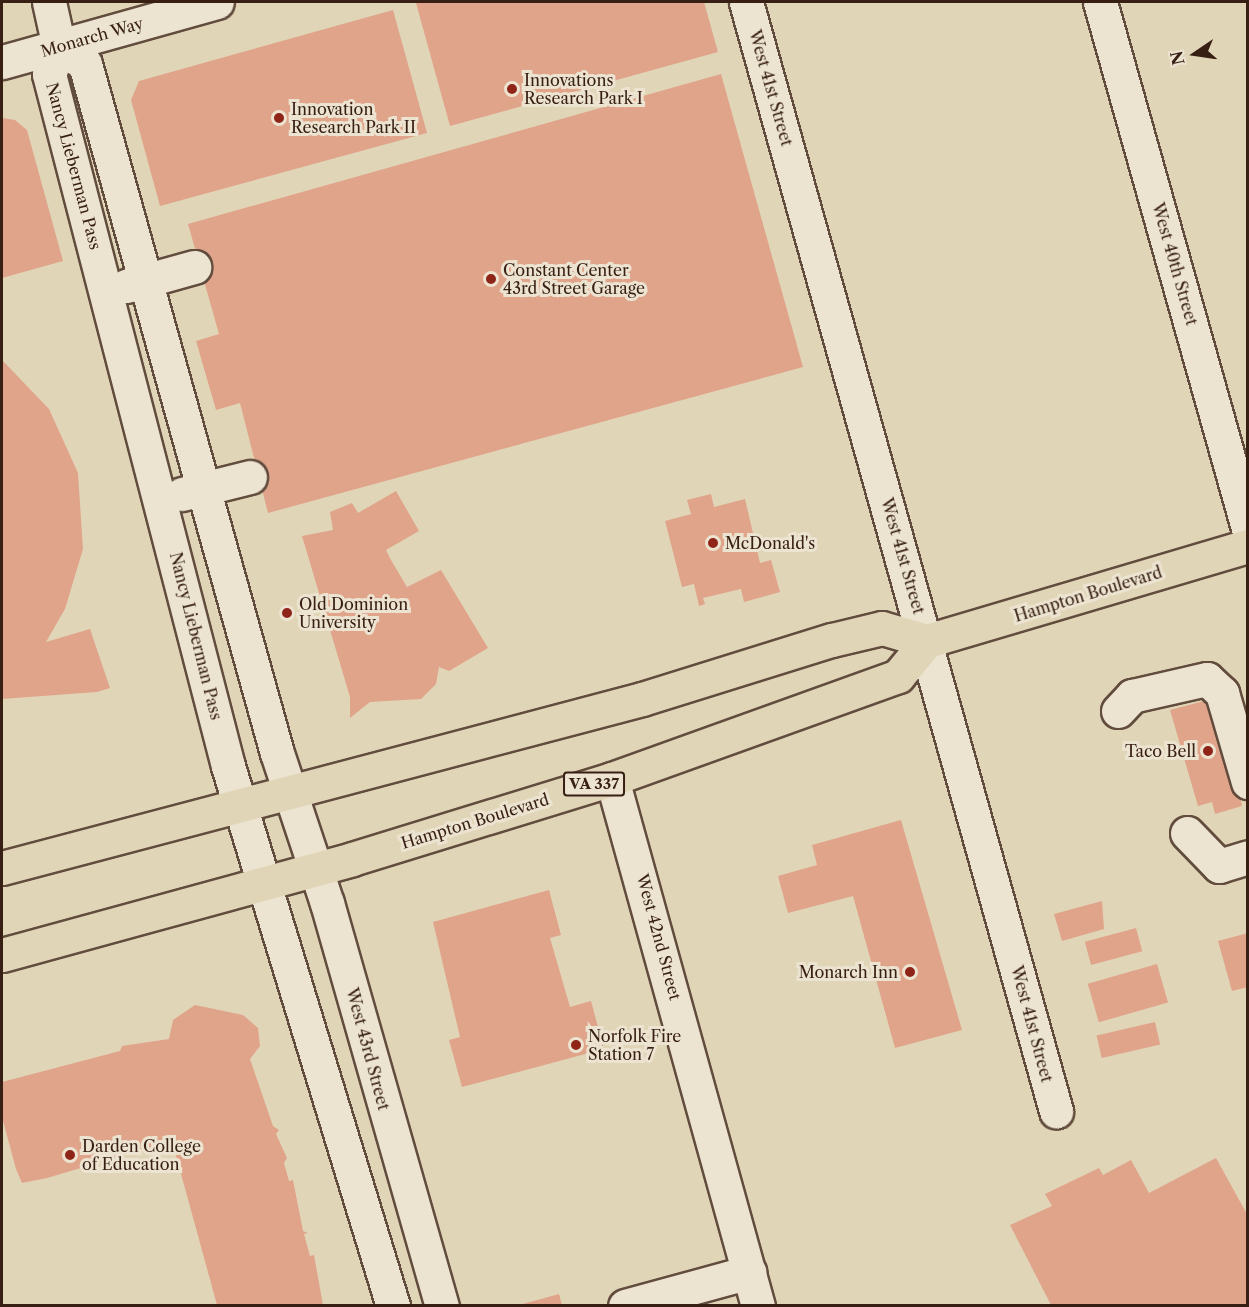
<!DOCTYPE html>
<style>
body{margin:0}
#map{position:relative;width:1249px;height:1307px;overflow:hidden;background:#e1d5b8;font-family:"Libre Caslon Text",serif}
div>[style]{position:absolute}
.building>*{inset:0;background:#e0a48a;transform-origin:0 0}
.roads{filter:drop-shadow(2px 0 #624c3d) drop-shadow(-2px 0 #624c3d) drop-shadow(0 2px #624c3d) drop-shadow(0 -2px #624c3d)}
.minor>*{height:33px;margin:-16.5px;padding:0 16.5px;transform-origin:16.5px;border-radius:16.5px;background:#ece4d1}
.major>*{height:33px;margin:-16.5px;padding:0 16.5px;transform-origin:16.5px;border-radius:16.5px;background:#e1d5b8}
.dots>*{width:16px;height:16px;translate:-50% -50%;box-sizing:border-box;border:3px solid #ece4d1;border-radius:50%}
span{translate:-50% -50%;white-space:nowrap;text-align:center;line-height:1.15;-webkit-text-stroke:6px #ece4d1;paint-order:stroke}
.shield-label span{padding:2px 4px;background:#ece4d1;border:2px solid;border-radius:4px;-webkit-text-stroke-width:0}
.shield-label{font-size:15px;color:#381f14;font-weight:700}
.street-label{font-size:16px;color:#381f14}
.poi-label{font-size:16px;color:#381f14}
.left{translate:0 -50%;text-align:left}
.right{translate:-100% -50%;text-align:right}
.frame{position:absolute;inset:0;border:3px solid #381f14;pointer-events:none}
.north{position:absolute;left:1165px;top:24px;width:60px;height:60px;-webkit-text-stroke:4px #ece4d1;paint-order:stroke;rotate:257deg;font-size:16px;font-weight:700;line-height:24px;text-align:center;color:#381f14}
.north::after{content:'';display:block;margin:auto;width:21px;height:27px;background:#381f14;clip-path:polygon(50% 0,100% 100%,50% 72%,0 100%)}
</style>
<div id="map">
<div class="building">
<i style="clip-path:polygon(421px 2px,704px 2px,718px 52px,450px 126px,416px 3px)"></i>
<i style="clip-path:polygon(393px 10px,427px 133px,160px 206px,131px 100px,139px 81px)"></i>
<i style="clip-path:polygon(721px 74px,803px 367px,268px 513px,240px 403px,216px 410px,196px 341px,219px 334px,188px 224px)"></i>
<i style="clip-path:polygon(2px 118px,15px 120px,27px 130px,63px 261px,2px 278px)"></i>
<i style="clip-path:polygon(2px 360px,49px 409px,78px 473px,83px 549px,65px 609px,46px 642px,90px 629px,110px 688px,97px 692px,2px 699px)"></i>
<i style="clip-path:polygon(396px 491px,419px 531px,386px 550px,391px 560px,407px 587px,441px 570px,488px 648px,449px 671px,439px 667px,436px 684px,421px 699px,370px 702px,350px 718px,350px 697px,302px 536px,333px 530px,330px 512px,352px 503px,358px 513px)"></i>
<i style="clip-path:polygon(711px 494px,714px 507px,745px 499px,760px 563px,771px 560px,780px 592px,744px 602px,741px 589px,703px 598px,705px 604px,699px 606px,694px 584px,682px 587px,665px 521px,691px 514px,687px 500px)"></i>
<i style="clip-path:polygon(1219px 697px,1242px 806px,1215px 814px,1212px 802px,1198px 806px,1170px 710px)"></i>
<i style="clip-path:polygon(901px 820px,962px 1030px,895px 1048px,853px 896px,788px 913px,778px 876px,817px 865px,812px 845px)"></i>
<i style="clip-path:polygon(549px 890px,561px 935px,550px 938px,570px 1007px,591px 1001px,604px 1049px,462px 1087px,449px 1040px,460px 1037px,433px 922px)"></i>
<i style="clip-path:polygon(1102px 901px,1104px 929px,1062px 941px,1054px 914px)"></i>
<i style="left:1136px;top:928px;width:24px;height:53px;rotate:75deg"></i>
<i style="clip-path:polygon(1248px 933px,1248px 987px,1232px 991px,1218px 941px)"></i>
<i style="left:1157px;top:964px;width:40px;height:72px;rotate:74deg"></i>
<i style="clip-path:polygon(195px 1005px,243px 1015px,258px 1028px,260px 1046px,250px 1059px,273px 1126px,279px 1130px,276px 1134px,287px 1158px,284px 1163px,289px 1181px,293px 1180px,303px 1231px,308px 1233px,304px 1234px,310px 1256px,314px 1255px,323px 1305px,217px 1305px,172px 1141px,47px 1178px,22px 1183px,16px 1169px,2px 1117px,2px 1082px,120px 1051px,122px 1046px,169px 1039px,173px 1020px)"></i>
<i style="left:1155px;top:1022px;width:23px;height:60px;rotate:77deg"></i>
<i style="clip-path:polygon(1216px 1158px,1248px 1216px,1248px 1305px,1051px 1305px,1010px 1225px,1052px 1206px,1045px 1194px,1099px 1168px,1103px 1175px,1131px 1160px,1149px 1193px)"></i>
<i style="clip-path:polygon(559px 1294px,562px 1305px,519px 1305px)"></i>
</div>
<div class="roads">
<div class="minor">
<i style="left:49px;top:2px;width:46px;rotate:77.5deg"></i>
<i style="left:746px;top:2px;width:1152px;rotate:74.38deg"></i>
<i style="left:1100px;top:2px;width:546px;rotate:74.29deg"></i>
<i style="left:59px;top:47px;width:31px;rotate:33deg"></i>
<i style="left:85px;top:64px;width:715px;rotate:74.43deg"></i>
<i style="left:277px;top:753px;width:158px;rotate:71.6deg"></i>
<i style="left:327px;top:903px;width:419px;rotate:74.1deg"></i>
<i style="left:59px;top:47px;width:29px;rotate:110deg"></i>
<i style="left:49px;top:74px;width:715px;rotate:75.5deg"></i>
<i style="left:228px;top:766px;width:565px;rotate:73.01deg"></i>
<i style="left:2px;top:62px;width:223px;rotate:-15.6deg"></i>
<i style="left:126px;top:286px;width:71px;rotate:-15.6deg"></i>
<i style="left:182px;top:494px;width:70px;rotate:-14deg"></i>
<i style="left:1118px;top:711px;width:21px;rotate:-47deg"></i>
<i style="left:1132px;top:696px;width:77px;rotate:-12.8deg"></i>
<i style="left:1207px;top:679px;width:21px;rotate:43deg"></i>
<i style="left:1222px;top:693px;width:93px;rotate:73.7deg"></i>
<i style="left:612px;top:779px;width:547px;rotate:74.52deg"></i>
<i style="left:1187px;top:833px;width:46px;rotate:45.9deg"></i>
<i style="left:1219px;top:866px;width:30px;rotate:-17deg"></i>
<i style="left:625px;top:1306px;width:129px;rotate:-15.3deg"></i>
</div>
<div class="major">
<i style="left:2px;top:868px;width:662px;rotate:-14.79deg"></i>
<i style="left:642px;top:699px;width:199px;rotate:-17.3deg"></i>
<i style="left:832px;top:640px;width:51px;rotate:-13.5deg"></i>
<i style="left:882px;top:628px;width:47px;rotate:16.1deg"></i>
<i style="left:927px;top:641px;width:335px;rotate:-16.5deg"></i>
<i style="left:2px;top:955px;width:363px;rotate:-15.3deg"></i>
<i style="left:352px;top:859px;width:272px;rotate:-17.1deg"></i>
<i style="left:612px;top:779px;width:304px;rotate:-19.8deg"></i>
<i style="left:898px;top:676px;width:45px;rotate:-50.4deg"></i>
</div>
</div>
<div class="dots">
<i style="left:512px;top:89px;background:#8f2418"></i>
<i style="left:279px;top:118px;background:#8f2418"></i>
<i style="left:491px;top:279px;background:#8f2418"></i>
<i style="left:713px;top:543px;background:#8f2418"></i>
<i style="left:287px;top:613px;background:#8f2418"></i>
<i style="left:1208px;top:751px;background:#8f2418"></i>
<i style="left:910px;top:972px;background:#8f2418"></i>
<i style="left:576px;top:1045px;background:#8f2418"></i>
<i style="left:70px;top:1155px;background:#8f2418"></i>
</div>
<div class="shield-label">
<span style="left:594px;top:784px">VA 337</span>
</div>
<div class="street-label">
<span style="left:92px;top:37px;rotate:-16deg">Monarch Way</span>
<span style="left:771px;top:88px;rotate:74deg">West 41st Street</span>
<span style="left:74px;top:166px;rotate:75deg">Nancy Lieberman Pass</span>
<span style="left:1175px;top:264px;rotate:74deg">West 40th Street</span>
<span style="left:903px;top:556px;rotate:74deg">West 41st Street</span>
<span style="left:1088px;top:594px;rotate:-17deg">Hampton Boulevard</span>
<span style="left:196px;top:636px;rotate:76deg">Nancy Lieberman Pass</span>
<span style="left:475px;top:821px;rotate:-17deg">Hampton Boulevard</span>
<span style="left:659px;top:937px;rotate:75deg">West 42nd Street</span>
<span style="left:1032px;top:1024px;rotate:75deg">West 41st Street</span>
<span style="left:368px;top:1049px;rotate:75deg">West 43rd Street</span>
</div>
<div class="poi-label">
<span class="left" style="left:524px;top:89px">Innovations<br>Research Park I</span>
<span class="left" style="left:291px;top:118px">Innovation<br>Research Park II</span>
<span class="left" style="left:503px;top:279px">Constant Center<br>43rd Street Garage</span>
<span class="left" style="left:725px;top:543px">McDonald's</span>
<span class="left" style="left:299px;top:613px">Old Dominion<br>University</span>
<span class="right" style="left:1196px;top:751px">Taco Bell</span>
<span class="right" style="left:898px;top:972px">Monarch Inn</span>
<span class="left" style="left:588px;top:1045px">Norfolk Fire<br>Station 7</span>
<span class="left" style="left:82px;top:1155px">Darden College<br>of Education</span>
</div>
<div class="frame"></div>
<div class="north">N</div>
</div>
